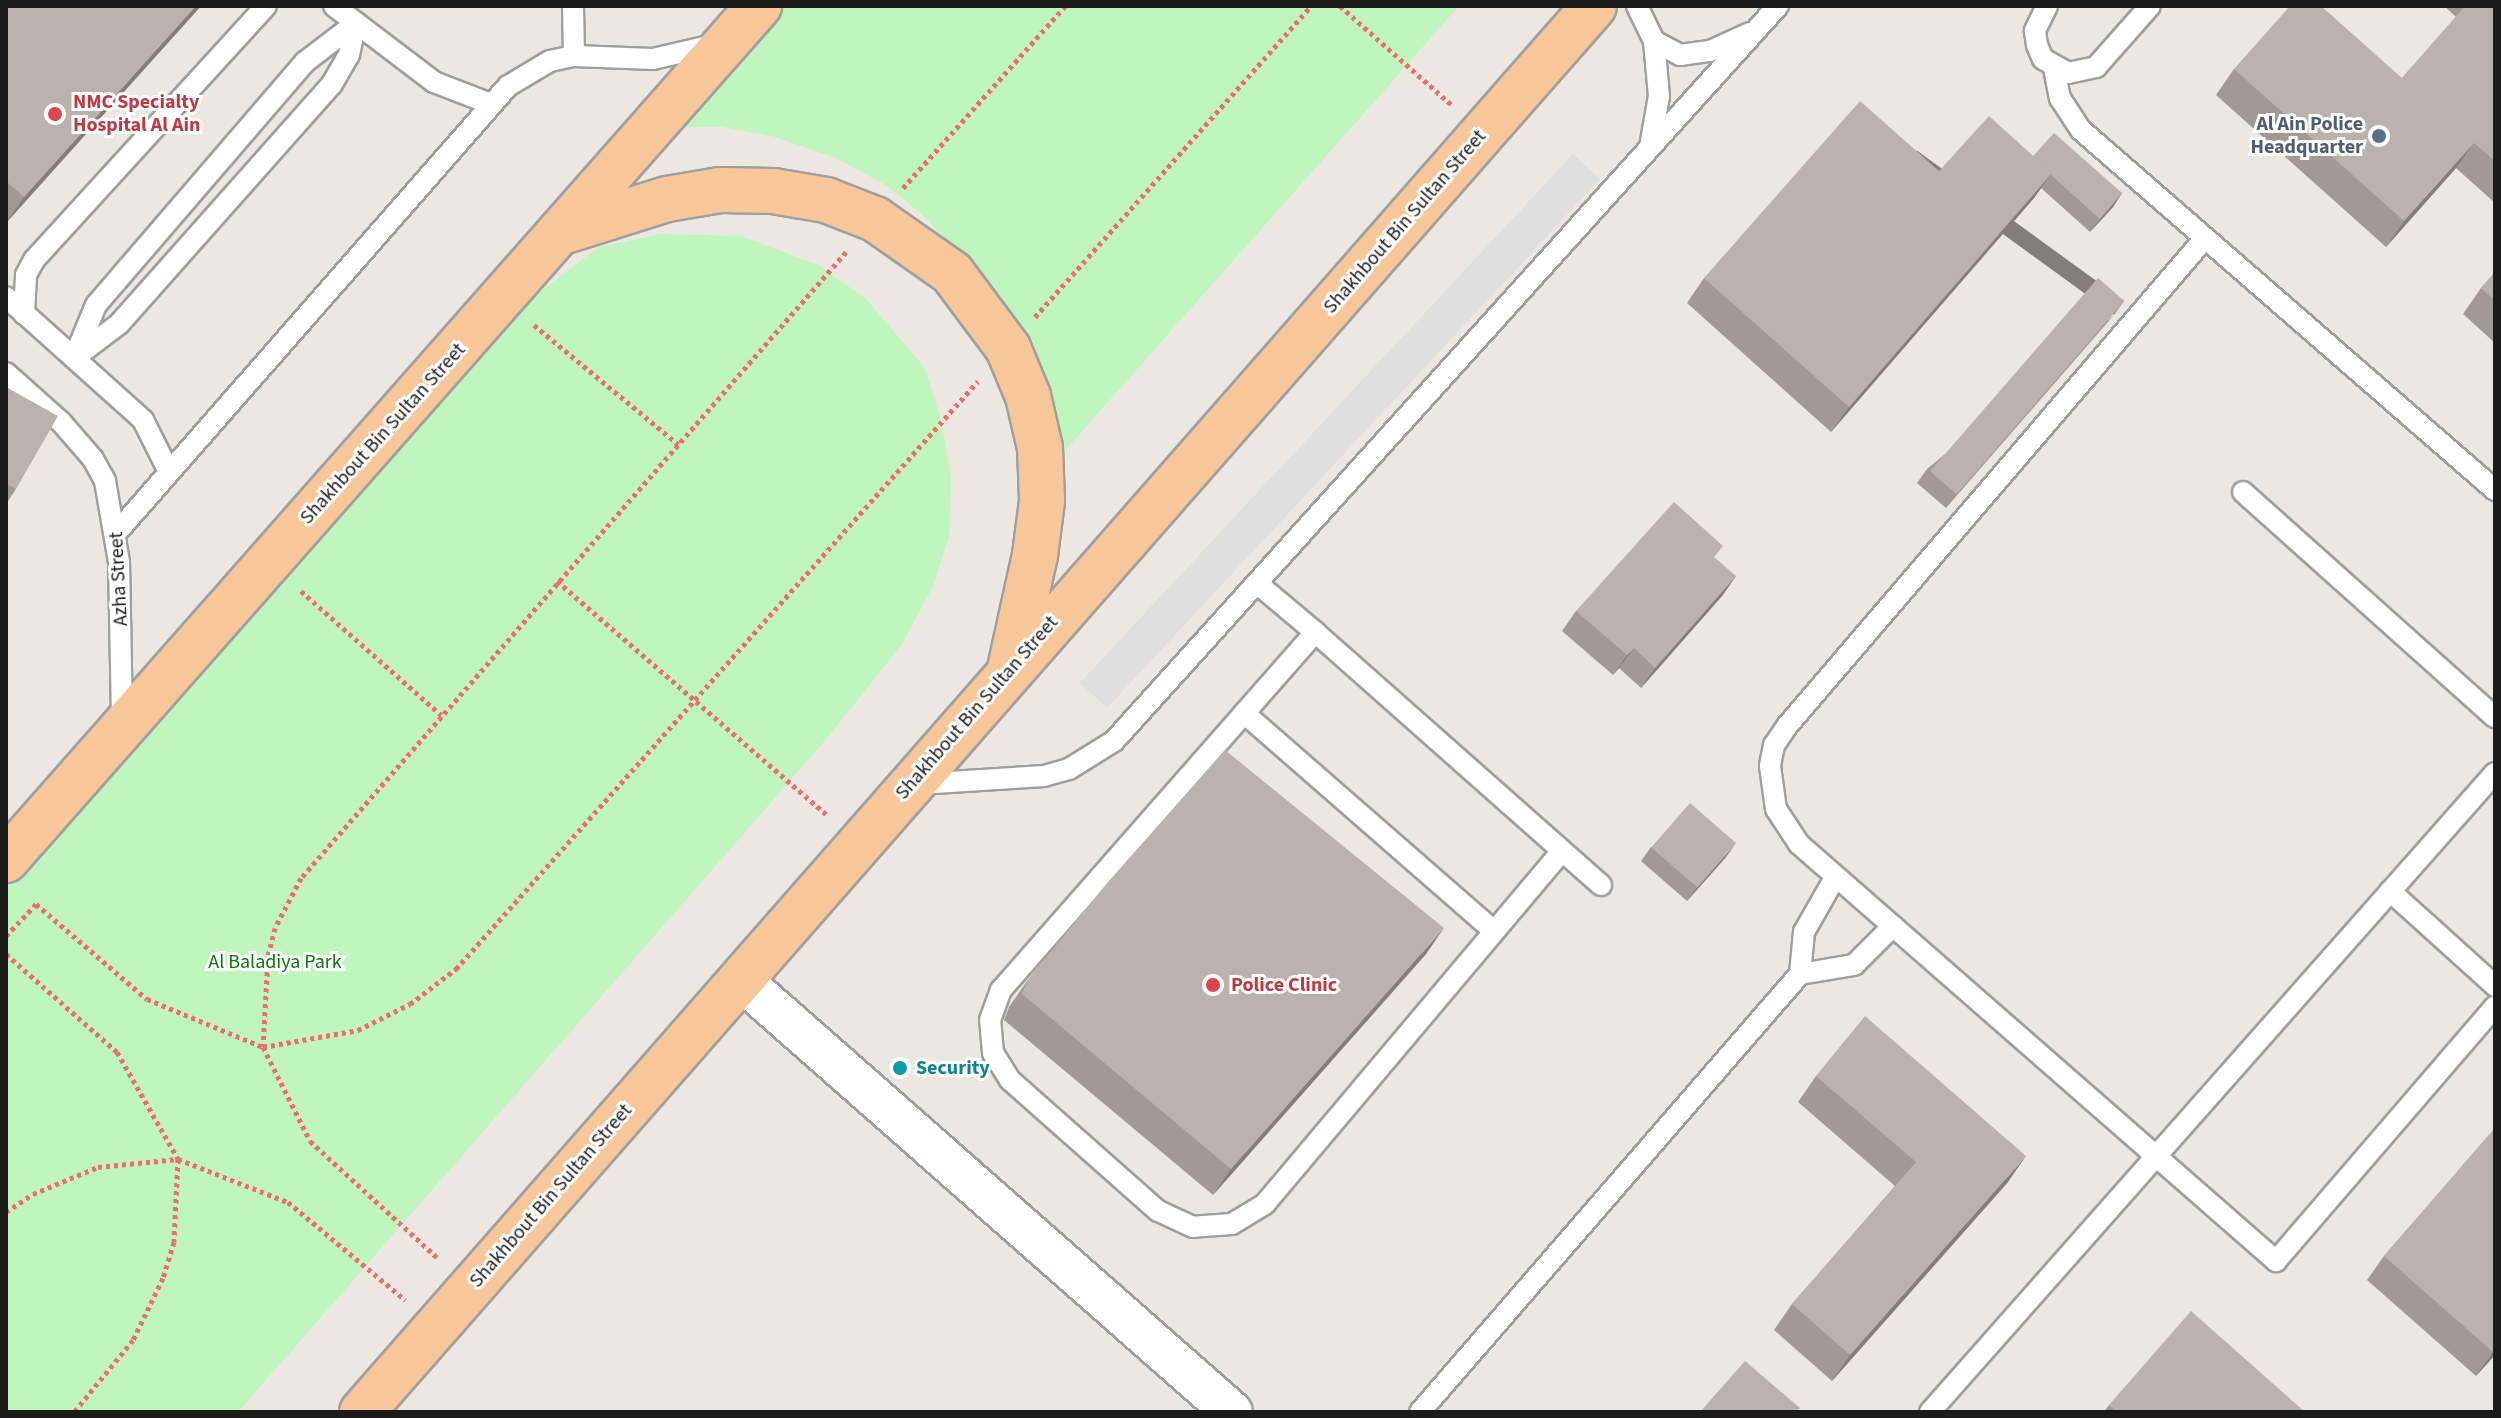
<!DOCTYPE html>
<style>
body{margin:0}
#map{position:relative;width:2501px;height:1418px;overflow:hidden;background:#ece7e0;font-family:"Source Sans 3",sans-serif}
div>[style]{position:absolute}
.park>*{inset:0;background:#bef6bd}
.parking>*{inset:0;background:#dfdfdf;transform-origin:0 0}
.path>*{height:5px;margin-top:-2.5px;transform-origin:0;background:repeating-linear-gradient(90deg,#f36c6b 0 4px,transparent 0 8px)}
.roads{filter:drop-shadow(2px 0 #9f9f9f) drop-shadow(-2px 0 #9f9f9f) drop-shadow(0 2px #9f9f9f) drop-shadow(0 -2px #9f9f9f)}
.service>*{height:20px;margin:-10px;padding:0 10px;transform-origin:10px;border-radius:10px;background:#fff}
.minor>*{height:40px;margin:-20px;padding:0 20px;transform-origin:20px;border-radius:20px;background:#fff}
.primary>*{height:44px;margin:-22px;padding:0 22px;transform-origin:22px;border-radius:22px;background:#f7c79a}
.wall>*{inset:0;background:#a29995}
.shaded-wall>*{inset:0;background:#847d79;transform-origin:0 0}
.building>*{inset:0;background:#bcb2ad;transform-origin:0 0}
.dots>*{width:22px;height:22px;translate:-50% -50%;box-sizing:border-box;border:4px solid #fff;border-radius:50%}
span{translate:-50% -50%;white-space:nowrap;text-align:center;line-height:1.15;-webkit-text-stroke:6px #fff;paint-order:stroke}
.health-label{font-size:20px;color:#be3a42;font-weight:700}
.left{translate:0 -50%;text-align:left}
.service-label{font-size:20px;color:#4e5e75;font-weight:700}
.right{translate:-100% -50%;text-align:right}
.street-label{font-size:20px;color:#1b1b1b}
.park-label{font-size:20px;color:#107210}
.culture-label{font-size:20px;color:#0d838f;font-weight:700}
.frame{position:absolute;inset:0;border:8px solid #1b1b1b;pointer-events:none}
</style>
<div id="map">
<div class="park">
<i style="clip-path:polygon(775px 6px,1459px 6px,1053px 464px,971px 269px,927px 219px,889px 187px,836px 158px,772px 136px,722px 127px,670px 127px)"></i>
<i style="clip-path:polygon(660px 234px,741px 236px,818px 265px,865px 298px,924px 367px,941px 419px,951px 478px,949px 536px,934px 584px,902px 644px,828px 737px,238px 1412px,6px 1412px,6px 860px,501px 321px,599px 247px)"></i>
</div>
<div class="parking">
<i style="left:1573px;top:154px;width:37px;height:723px;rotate:43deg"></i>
</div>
<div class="path">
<i style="left:1340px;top:6px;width:151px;rotate:41.5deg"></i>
<i style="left:903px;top:188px;width:244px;rotate:-48.3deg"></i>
<i style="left:846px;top:252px;width:830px;rotate:131.04deg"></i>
<i style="left:301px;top:878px;width:56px;rotate:117.5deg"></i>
<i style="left:275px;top:928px;width:29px;rotate:104deg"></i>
<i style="left:268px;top:956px;width:91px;rotate:93.1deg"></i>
<i style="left:263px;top:1047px;width:97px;rotate:-10.1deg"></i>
<i style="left:358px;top:1030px;width:58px;rotate:-26.6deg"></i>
<i style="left:410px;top:1004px;width:58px;rotate:-37.3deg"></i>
<i style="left:456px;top:969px;width:786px;rotate:-48.4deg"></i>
<i style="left:1035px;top:317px;width:416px;rotate:-48.4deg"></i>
<i style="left:534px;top:325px;width:187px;rotate:39.6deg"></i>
<i style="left:557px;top:581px;width:359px;rotate:40.9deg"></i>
<i style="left:301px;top:591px;width:187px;rotate:41.5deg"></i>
<i style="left:6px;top:936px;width:44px;rotate:-46.8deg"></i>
<i style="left:36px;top:904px;width:146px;rotate:40.6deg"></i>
<i style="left:147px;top:999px;width:126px;rotate:22.5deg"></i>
<i style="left:263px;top:1047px;width:105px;rotate:63.4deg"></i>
<i style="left:310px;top:1141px;width:176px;rotate:42.5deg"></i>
<i style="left:6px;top:954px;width:148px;rotate:41.4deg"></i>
<i style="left:117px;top:1052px;width:123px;rotate:60.3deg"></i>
<i style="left:178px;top:1159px;width:118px;rotate:21.4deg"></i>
<i style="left:288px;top:1202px;width:153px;rotate:39.9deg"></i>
<i style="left:6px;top:1212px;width:32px;rotate:-34deg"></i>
<i style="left:33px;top:1194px;width:70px;rotate:-22.6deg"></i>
<i style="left:98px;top:1167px;width:80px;rotate:-5.7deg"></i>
<i style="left:178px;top:1159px;width:83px;rotate:92.8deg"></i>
<i style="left:174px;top:1242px;width:38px;rotate:107deg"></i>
<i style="left:163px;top:1278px;width:69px;rotate:115.8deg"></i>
<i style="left:133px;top:1340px;width:93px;rotate:129.3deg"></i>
</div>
<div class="roads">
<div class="service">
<i style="left:334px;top:6px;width:126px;rotate:37.2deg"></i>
<i style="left:434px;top:82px;width:61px;rotate:21.1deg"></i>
<i style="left:573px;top:6px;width:50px;rotate:88.9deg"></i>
<i style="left:1637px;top:6px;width:39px;rotate:64deg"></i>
<i style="left:1654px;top:41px;width:30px;rotate:28deg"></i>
<i style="left:1680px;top:55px;width:30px;rotate:-8deg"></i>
<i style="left:1710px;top:51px;width:44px;rotate:-24.2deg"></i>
<i style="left:2047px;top:6px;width:28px;rotate:116deg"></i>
<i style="left:2035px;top:31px;width:14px;rotate:82deg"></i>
<i style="left:2037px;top:45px;width:15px;rotate:67deg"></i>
<i style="left:2043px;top:59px;width:29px;rotate:29deg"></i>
<i style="left:2068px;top:73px;width:29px;rotate:-12deg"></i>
<i style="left:2096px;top:67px;width:81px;rotate:-48.5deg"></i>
<i style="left:2054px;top:68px;width:31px;rotate:79deg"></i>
<i style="left:2060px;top:98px;width:38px;rotate:57deg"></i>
<i style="left:2081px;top:130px;width:549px;rotate:41.01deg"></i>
<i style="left:1650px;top:147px;width:52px;rotate:-80deg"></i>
<i style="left:1659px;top:96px;width:55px;rotate:-95.2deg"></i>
<i style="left:2205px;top:238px;width:643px;rotate:130.58deg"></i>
<i style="left:1787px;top:726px;width:23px;rotate:124deg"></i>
<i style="left:1774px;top:745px;width:21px;rotate:101deg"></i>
<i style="left:1770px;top:766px;width:43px;rotate:82.1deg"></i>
<i style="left:1776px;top:809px;width:42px;rotate:56.7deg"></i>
<i style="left:1799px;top:844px;width:634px;rotate:41.16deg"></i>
<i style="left:2276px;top:1261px;width:336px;rotate:-49.3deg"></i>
<i style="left:6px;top:297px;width:184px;rotate:41.9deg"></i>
<i style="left:143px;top:420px;width:56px;rotate:63.4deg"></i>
<i style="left:24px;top:314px;width:39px;rotate:-87deg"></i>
<i style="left:26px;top:275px;width:17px;rotate:-62deg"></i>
<i style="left:34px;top:260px;width:344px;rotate:-47.6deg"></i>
<i style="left:74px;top:358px;width:56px;rotate:-37.1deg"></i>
<i style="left:119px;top:324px;width:321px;rotate:-48.4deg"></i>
<i style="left:332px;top:84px;width:34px;rotate:-60deg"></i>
<i style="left:349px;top:55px;width:33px;rotate:-78deg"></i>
<i style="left:74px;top:358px;width:57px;rotate:-67.5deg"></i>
<i style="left:96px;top:305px;width:321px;rotate:-49.3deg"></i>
<i style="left:305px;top:62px;width:64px;rotate:-37.4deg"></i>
<i style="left:6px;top:373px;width:74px;rotate:41.7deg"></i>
<i style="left:61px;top:422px;width:49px;rotate:49.1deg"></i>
<i style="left:93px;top:459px;width:25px;rotate:61deg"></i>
<i style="left:105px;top:481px;width:82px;rotate:80.2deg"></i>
<i style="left:119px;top:562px;width:158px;rotate:88.9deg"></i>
<i style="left:2243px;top:492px;width:338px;rotate:41.8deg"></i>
<i style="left:117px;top:532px;width:593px;rotate:-48.76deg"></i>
<i style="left:508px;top:86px;width:49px;rotate:-30.8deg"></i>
<i style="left:550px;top:61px;width:25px;rotate:-12deg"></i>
<i style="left:574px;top:56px;width:79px;rotate:2.2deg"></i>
<i style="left:653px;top:59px;width:62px;rotate:-13.1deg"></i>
<i style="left:1258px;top:584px;width:75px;rotate:40.1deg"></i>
<i style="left:1244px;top:713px;width:332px;rotate:41.1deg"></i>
<i style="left:919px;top:784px;width:125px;rotate:-3.7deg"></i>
<i style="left:1044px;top:776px;width:26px;rotate:-16deg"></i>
<i style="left:1069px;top:769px;width:53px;rotate:-31.9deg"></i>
<i style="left:1114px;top:741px;width:991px;rotate:-47.91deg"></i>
<i style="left:1562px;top:851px;width:461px;rotate:130.1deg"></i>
<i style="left:1265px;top:1204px;width:39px;rotate:149deg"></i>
<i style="left:1232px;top:1224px;width:39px;rotate:176deg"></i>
<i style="left:1193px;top:1227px;width:38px;rotate:-155deg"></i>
<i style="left:1158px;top:1211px;width:198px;rotate:-138.5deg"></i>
<i style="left:1010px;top:1080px;width:32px;rotate:-122deg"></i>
<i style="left:993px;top:1053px;width:33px;rotate:-95deg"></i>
<i style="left:990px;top:1020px;width:32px;rotate:-70deg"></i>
<i style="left:1001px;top:990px;width:476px;rotate:-48.7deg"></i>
<i style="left:1315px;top:632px;width:382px;rotate:41.5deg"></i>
<i style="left:2390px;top:891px;width:142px;rotate:42.1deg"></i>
<i style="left:1800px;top:974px;width:55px;rotate:-9.5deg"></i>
<i style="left:1854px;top:965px;width:55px;rotate:-45deg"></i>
<i style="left:1420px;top:1412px;width:580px;rotate:-49.06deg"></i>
<i style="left:1800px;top:974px;width:42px;rotate:-84.6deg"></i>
<i style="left:1804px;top:932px;width:64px;rotate:-60.3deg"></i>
<i style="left:1930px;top:1412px;width:853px;rotate:-48.52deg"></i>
</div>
<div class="minor">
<i style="left:740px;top:979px;width:655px;rotate:41.35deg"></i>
</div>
<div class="primary">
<i style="left:562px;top:232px;width:110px;rotate:-17.4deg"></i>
<i style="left:667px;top:199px;width:54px;rotate:-9.6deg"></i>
<i style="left:720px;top:190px;width:53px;rotate:1.1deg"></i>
<i style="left:773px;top:191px;width:54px;rotate:9.6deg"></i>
<i style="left:826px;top:200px;width:53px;rotate:21.2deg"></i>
<i style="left:875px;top:219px;width:94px;rotate:35deg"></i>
<i style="left:952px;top:273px;width:94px;rotate:53.3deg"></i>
<i style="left:1008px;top:348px;width:52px;rotate:67.4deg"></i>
<i style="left:1028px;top:396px;width:53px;rotate:77deg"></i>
<i style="left:1040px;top:448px;width:53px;rotate:87.8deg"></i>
<i style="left:1042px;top:501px;width:54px;rotate:97.4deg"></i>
<i style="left:1035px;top:555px;width:117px;rotate:102.4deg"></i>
<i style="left:6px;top:860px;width:1139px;rotate:-48.6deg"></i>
<i style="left:362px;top:1412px;width:1869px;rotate:-48.77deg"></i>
</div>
</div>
<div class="wall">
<i style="clip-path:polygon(6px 6px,201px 6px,6px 223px)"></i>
<i style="clip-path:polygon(2444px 6px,2495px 6px,2495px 203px,2456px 168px,2386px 247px,2216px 95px,2234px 69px,2402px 78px,2456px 17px)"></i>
<i style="clip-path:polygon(2033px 156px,2122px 193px,2113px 207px,2090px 232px,2041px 188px,2034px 198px,1831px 432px,1687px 303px,1704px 278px,1939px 171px)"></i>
<i style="clip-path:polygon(2495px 272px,2495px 343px,2463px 314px,2481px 288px)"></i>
<i style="clip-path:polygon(2114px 315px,1946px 508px,1917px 483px,1927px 469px)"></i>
<i style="clip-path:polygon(6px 387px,16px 489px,6px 504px)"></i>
<i style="clip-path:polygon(1736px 576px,1722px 596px,1641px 688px,1619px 668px,1613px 675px,1562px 631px,1576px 611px)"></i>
<i style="clip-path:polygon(1651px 847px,1726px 857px,1687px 901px,1641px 861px)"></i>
<i style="clip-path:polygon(1426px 954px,1213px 1195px,1004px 1020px,1009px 1007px,1027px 981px)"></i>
<i style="clip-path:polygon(1816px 1076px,2008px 1182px,1832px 1381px,1774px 1330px,1792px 1304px,1895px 1186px,1798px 1102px)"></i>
<i style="clip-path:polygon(2495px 1128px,2495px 1355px,2476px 1376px,2367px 1280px,2384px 1256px)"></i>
<i style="clip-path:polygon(2109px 1405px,2305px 1412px,2104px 1412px)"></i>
</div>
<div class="shaded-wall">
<i style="clip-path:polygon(196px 6px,201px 6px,6px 223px,24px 197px)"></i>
<i style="clip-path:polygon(2474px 143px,2456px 168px,2386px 247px,2404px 221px)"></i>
<i style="clip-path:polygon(2052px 173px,2034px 198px,1831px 432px,1849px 407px)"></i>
<i style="clip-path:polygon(2122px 193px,2113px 207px,2090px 232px,2100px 219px)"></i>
<i style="left:2124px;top:301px;width:17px;height:256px;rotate:126deg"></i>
<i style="clip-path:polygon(1736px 576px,1722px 596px,1641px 688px,1655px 668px)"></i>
<i style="clip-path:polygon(1634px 648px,1619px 668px,1613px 675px,1627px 655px)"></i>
<i style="clip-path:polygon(1736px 843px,1726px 857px,1687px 901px,1697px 888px)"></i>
<i style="clip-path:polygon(1444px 928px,1426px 954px,1213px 1195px,1231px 1169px)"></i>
<i style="clip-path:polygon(2026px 1156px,2008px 1182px,1832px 1381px,1850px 1355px)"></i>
<i style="clip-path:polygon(2495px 1350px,2495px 1355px,2476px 1376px,2493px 1352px)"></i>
</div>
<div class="building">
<i style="clip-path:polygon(6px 6px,196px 6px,24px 197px,6px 181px)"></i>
<i style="clip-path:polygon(2290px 6px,2321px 6px,2402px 78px,2465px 6px,2495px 6px,2495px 161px,2474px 143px,2404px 221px,2234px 69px)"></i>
<i style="clip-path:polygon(1860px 101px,1939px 171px,1989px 116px,2052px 173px,1849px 407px,1704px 278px)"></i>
<i style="clip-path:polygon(2054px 133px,2122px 193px,2100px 219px,2050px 174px,2052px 173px,2033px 156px)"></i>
<i style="clip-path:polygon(2495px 272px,2495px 301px,2481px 288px)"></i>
<i style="left:2098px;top:278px;width:35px;height:256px;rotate:41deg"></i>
<i style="clip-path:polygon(6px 387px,58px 416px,16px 489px,9px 485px,6px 491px)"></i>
<i style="clip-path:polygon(1674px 502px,1723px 546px,1714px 557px,1736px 576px,1655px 668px,1634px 648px,1627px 655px,1576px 611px)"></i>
<i style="clip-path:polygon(1225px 750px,1444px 928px,1231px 1169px,1022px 994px,1027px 981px,1108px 882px)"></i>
<i style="left:1690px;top:803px;width:61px;height:59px;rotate:41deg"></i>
<i style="clip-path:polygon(1865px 1016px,2026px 1156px,1850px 1355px,1792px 1304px,1916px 1162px,1816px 1076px)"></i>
<i style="clip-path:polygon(2495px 1128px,2495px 1350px,2493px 1352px,2384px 1256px)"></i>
<i style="clip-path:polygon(2191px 1311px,2305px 1412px,2117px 1412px,2109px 1405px)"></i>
<i style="clip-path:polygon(1745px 1361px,1800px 1408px,1796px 1412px,1700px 1412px)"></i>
</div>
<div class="dots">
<i style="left:55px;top:114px;background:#e0444e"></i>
<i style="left:2379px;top:136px;background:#5c6f8a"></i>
<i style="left:1213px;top:985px;background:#e0444e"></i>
<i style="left:900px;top:1068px;background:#0f9aa8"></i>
</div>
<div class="health-label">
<span class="left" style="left:73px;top:114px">NMC Specialty<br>Hospital Al Ain</span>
<span class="left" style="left:1231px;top:985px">Police Clinic</span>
</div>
<div class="service-label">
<span class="right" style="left:2363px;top:136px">Al Ain Police<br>Headquarter</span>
</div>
<div class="street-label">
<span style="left:1405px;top:222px;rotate:-49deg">Shakhbout Bin Sultan Street</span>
<span style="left:383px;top:434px;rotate:-48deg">Shakhbout Bin Sultan Street</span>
<span style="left:119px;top:579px;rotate:-93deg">Azha Street</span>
<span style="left:977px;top:708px;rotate:-49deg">Shakhbout Bin Sultan Street</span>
<span style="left:551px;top:1196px;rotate:-49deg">Shakhbout Bin Sultan Street</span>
</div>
<div class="park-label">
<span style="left:275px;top:962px">Al Baladiya Park</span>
</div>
<div class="culture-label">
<span class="left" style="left:916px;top:1068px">Security</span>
</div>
<div class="frame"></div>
</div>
